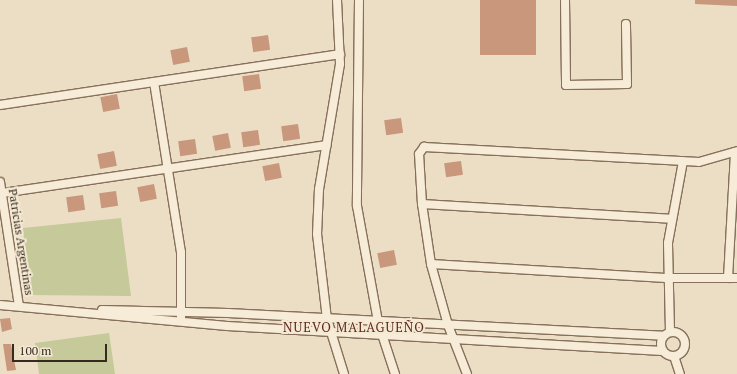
<!DOCTYPE html>
<meta charset="utf-8">
<style>
body{margin:0}
#map{position:relative;width:737px;height:374px;overflow:hidden;background:#ecdec4;font-family:"PT Serif",serif}
div>[style]{position:absolute}
.green>*{inset:0;background:#c6c999}
.building>*{inset:0;background:#c8977c;transform-origin:0 0}
.roads{filter:drop-shadow(1px 0 #86705b) drop-shadow(-1px 0 #86705b) drop-shadow(0 1px #86705b) drop-shadow(0 -1px #86705b)}
.minor>*{height:8px;margin:-4px;padding:0 4px;transform-origin:4px;border-radius:4px;background:#f7ecd7}
.minor>.ring{margin:-4px;padding:0;box-sizing:content-box;background:none;border:8px solid #f7ecd7;border-radius:50%}
span{translate:-50% -50%;white-space:nowrap;text-align:center;line-height:1.15;-webkit-text-stroke:4px #f4e9d3;paint-order:stroke}
.street-label{font-size:12px;color:#36291f}
.neighbourhood-label{font-size:13px;color:#612a20;letter-spacing:1px}
.scale{position:absolute;left:12px;top:344px;width:95px;height:18px;box-sizing:border-box;border:2px solid #36291f;border-top:0;padding-left:5px;font-size:12px;line-height:14px;white-space:nowrap;color:#36291f;-webkit-text-stroke:3px #f4e9d3;paint-order:stroke}
</style>
<div id="map">
<div class="green">
<i style="clip-path:polygon(121px 218px,131px 296px,29px 295px,23px 228px)"></i>
<i style="clip-path:polygon(109px 333px,115px 374px,39px 374px,35px 343px)"></i>
</div>
<div class="building">
<i style="left:480px;top:0;width:56px;height:55px"></i>
<i style="clip-path:polygon(695px 0,737px 0,737px 6px,695px 4px)"></i>
<i style="left:268px;top:35px;width:15px;height:17px;rotate:82deg"></i>
<i style="left:187px;top:47px;width:15px;height:17px;rotate:79deg"></i>
<i style="left:259px;top:74px;width:15px;height:17px;rotate:82deg"></i>
<i style="left:117px;top:94px;width:15px;height:17px;rotate:79deg"></i>
<i style="left:401px;top:118px;width:15px;height:17px;rotate:82deg"></i>
<i style="left:298px;top:124px;width:15px;height:17px;rotate:82deg"></i>
<i style="left:258px;top:130px;width:15px;height:17px;rotate:82deg"></i>
<i style="left:228px;top:133px;width:15px;height:16px;rotate:79deg"></i>
<i style="left:195px;top:139px;width:15px;height:17px;rotate:82deg"></i>
<i style="left:114px;top:151px;width:15px;height:17px;rotate:79deg"></i>
<i style="left:461px;top:161px;width:14px;height:17px;rotate:82deg"></i>
<i style="left:279px;top:163px;width:15px;height:17px;rotate:79deg"></i>
<i style="left:154px;top:184px;width:15px;height:17px;rotate:79deg"></i>
<i style="left:116px;top:191px;width:15px;height:17px;rotate:82deg"></i>
<i style="left:83px;top:195px;width:15px;height:17px;rotate:82deg"></i>
<i style="left:394px;top:250px;width:15px;height:17px;rotate:79deg"></i>
<i style="clip-path:polygon(10px 318px,12px 329px,2px 332px,0 319px)"></i>
<i style="clip-path:polygon(3px 344px,11px 344px,16px 370px,7px 371px)"></i>
</div>
<div class="roads">
<div class="minor">
<i style="left:337px;top:0;width:64px;rotate:87.3deg"></i>
<i style="left:340px;top:64px;width:127px;rotate:99.5deg"></i>
<i style="left:319px;top:189px;width:45px;rotate:92.5deg"></i>
<i style="left:317px;top:234px;width:86px;rotate:83.3deg"></i>
<i style="left:327px;top:319px;width:58px;rotate:72.8deg"></i>
<i style="left:359px;top:0;width:206px;rotate:90.6deg"></i>
<i style="left:357px;top:206px;width:118px;rotate:79.7deg"></i>
<i style="left:378px;top:322px;width:55px;rotate:71.9deg"></i>
<i style="left:565px;top:0;width:85px;rotate:89.3deg"></i>
<i style="left:566px;top:85px;width:61px;rotate:-0.9deg"></i>
<i style="left:627px;top:84px;width:60px;rotate:-91deg"></i>
<i style="left:154px;top:82px;width:172px;rotate:81deg"></i>
<i style="left:181px;top:252px;width:67px;rotate:90deg"></i>
<i style="left:0;top:105px;width:344px;rotate:-8.5deg"></i>
<i style="left:0;top:182px;width:125px;rotate:81.3deg"></i>
<i style="left:2px;top:193px;width:328px;rotate:-8.4deg"></i>
<i style="left:422px;top:204px;width:249px;rotate:3.4deg"></i>
<i style="left:431px;top:264px;width:235px;rotate:3.4deg"></i>
<i style="left:666px;top:278px;width:71px"></i>
<i style="left:728px;top:278px;width:126px;rotate:-86.8deg"></i>
<i style="left:0;top:305px;width:228px;rotate:5.3deg"></i>
<i style="left:227px;top:326px;width:436px;rotate:3.3deg"></i>
<i style="left:102px;top:310px;width:126px;rotate:1.4deg"></i>
<i style="left:228px;top:313px;width:436px;rotate:3deg"></i>
<i class="ring" style="left:661px;top:332px;width:16px;height:16px"></i>
<i style="left:670px;top:332px;width:89px;rotate:-91.3deg"></i>
<i style="left:668px;top:243px;width:83px;rotate:-79.6deg"></i>
<i style="left:674px;top:356px;width:19px;rotate:72deg"></i>
<i style="left:467px;top:374px;width:53px;rotate:-111.2deg"></i>
<i style="left:448px;top:325px;width:63px;rotate:-105.6deg"></i>
<i style="left:431px;top:264px;width:61px;rotate:-98.5deg"></i>
<i style="left:422px;top:204px;width:50px;rotate:-93.4deg"></i>
<i style="left:419px;top:154px;width:9px;rotate:-54deg"></i>
<i style="left:424px;top:147px;width:275px;rotate:3.1deg"></i>
<i style="left:699px;top:162px;width:40px;rotate:-16deg"></i>
</div>
</div>
<div class="street-label">
<span style="left:21px;top:242px;rotate:81deg">Patricias Argentinas</span>
</div>
<div class="neighbourhood-label">
<span style="left:354px;top:327px">NUEVO MALAGUEÑO</span>
</div>
<div class="scale">100 m</div>
</div>
